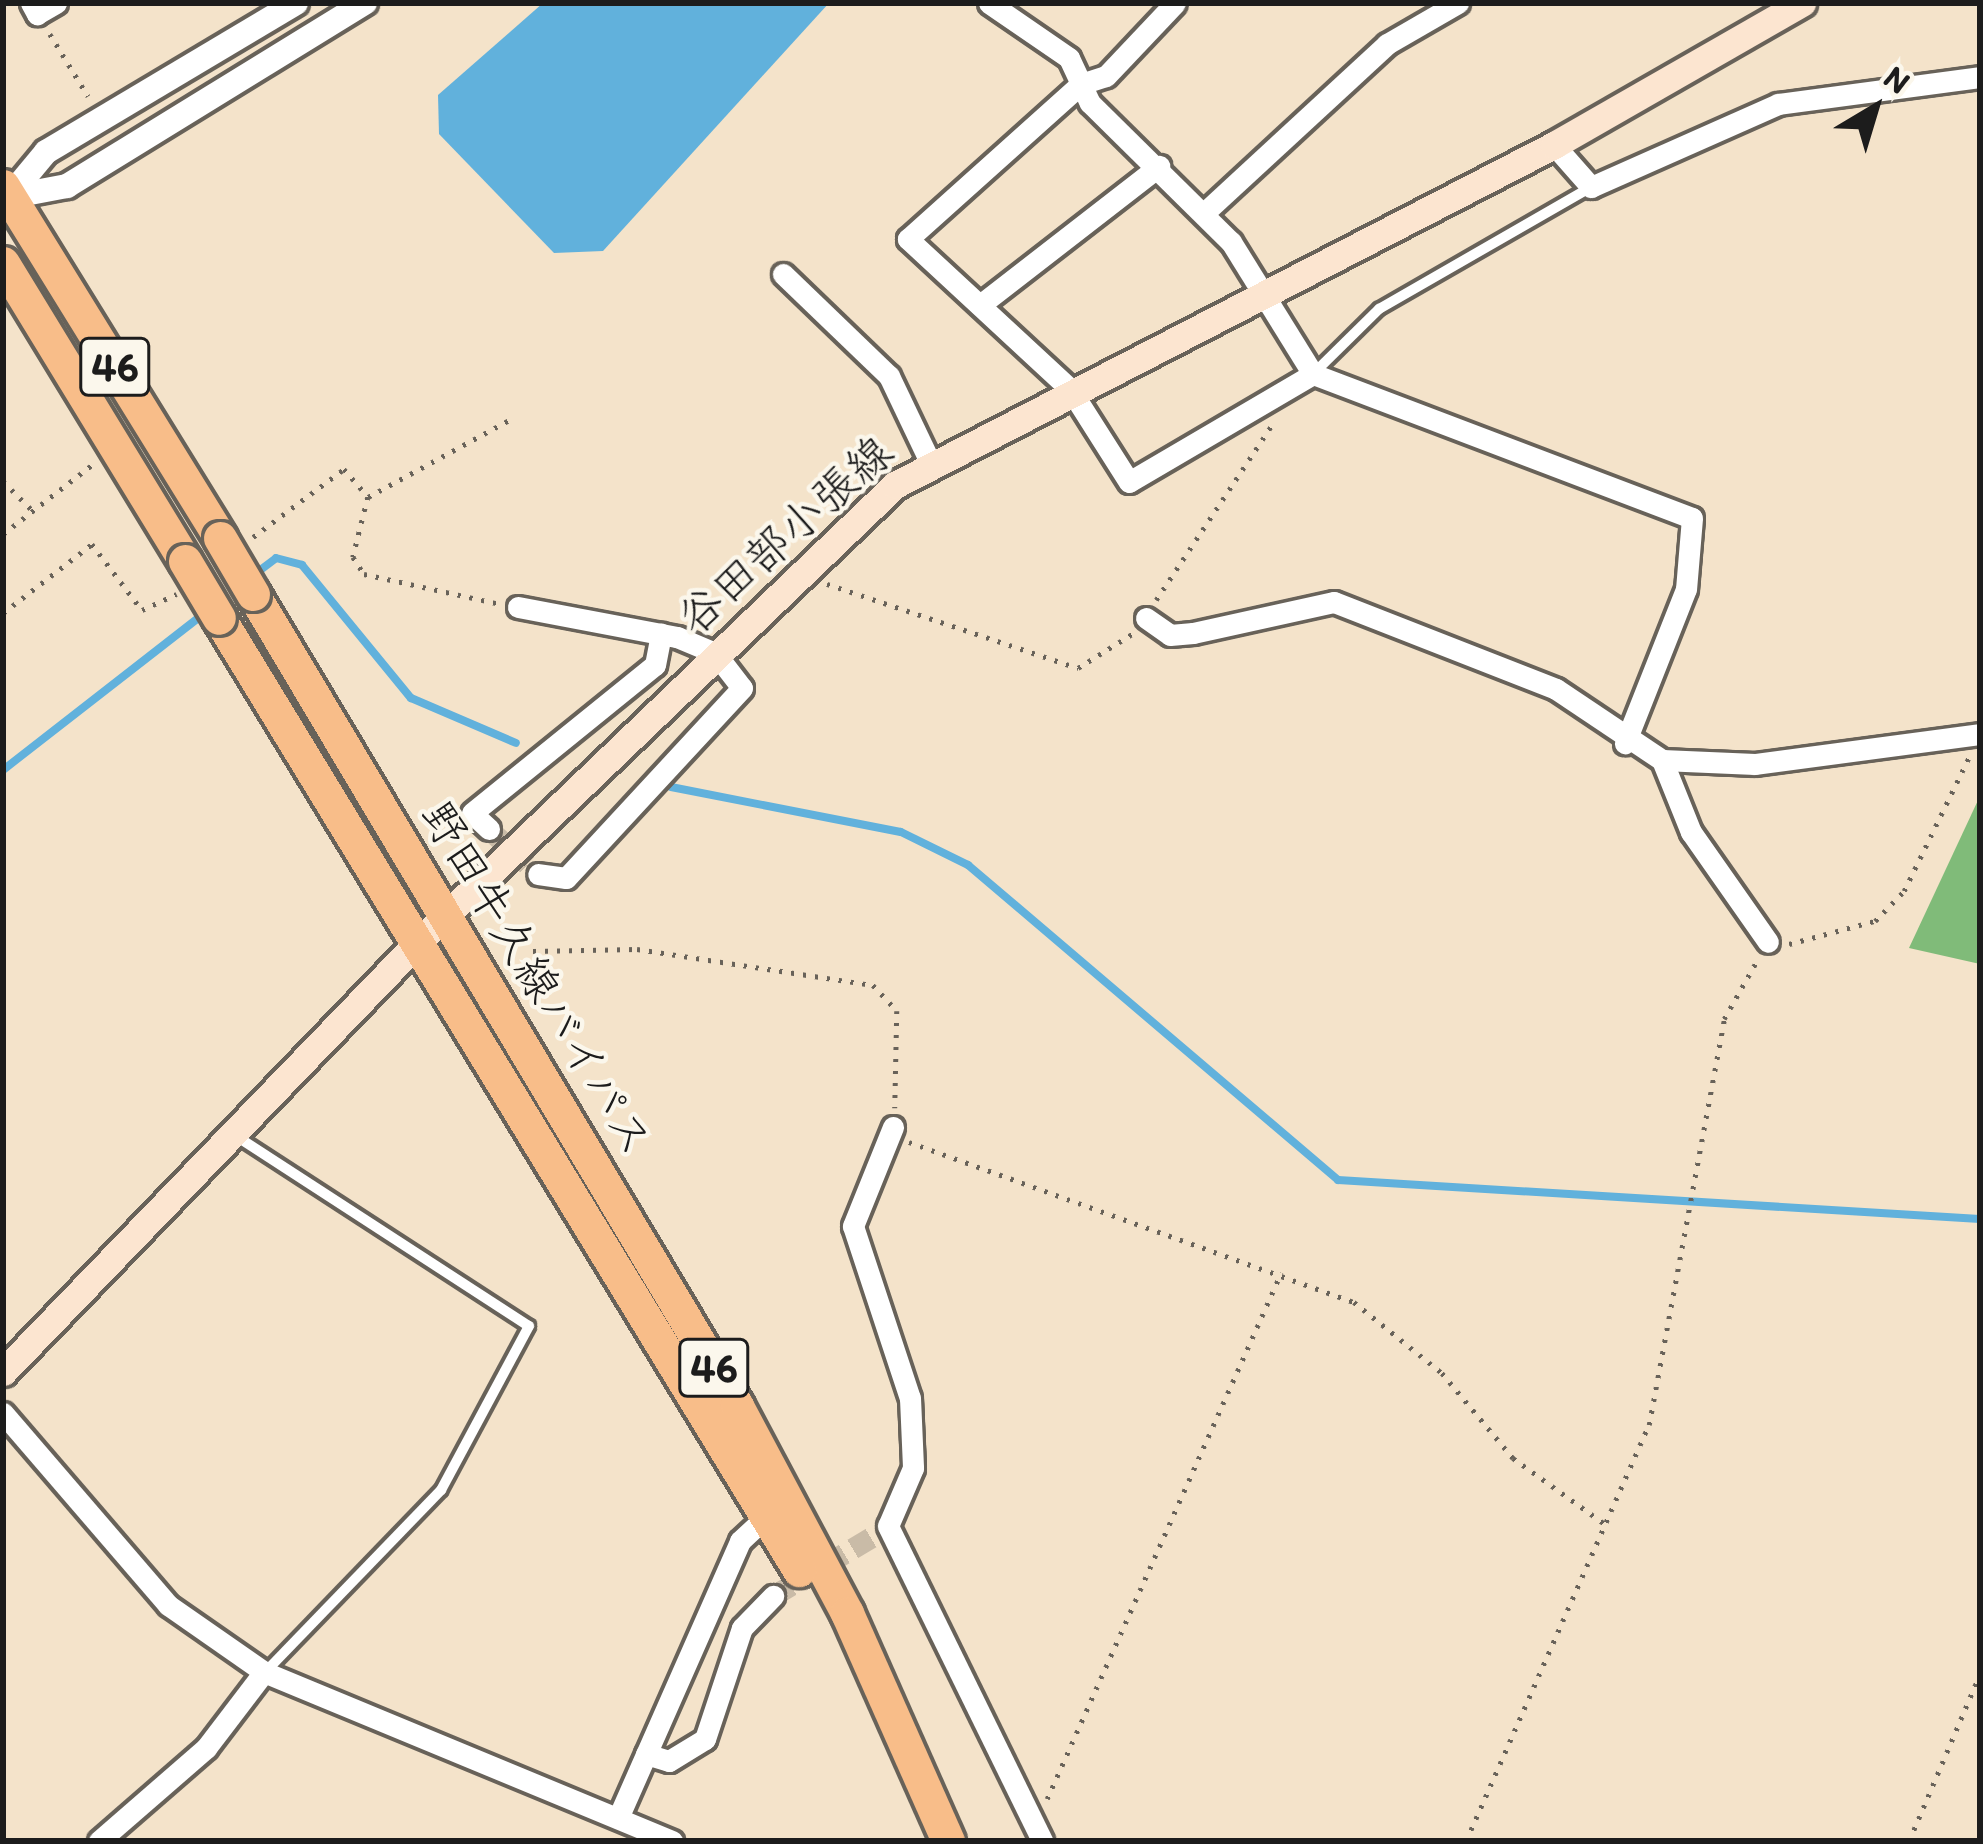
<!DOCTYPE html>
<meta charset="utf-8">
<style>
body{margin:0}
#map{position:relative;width:1983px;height:1844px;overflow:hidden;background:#f4e3ca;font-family:Itim,"Klee One",sans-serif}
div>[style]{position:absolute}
.forest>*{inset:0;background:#80bb79}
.water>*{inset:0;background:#61b1dc}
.stream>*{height:8px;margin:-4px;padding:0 4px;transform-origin:4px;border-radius:4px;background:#61b1dc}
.minor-tunnel>*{height:21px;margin-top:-10.5px;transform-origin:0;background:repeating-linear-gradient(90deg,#c9bba7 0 21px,transparent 0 31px)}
.path>*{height:4.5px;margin-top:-2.25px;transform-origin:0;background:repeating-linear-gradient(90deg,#686259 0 3px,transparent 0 12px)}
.roads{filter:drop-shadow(3px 0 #686259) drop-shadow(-3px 0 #686259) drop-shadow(0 3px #686259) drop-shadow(0 -3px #686259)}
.service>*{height:10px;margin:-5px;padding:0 5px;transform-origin:5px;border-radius:5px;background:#fff}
.minor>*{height:21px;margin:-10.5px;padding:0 10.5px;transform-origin:10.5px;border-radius:10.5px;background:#fff}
.tertiary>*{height:24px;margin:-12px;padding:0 12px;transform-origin:12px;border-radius:12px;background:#fff}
.secondary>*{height:27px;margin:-13.5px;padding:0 13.5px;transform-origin:13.5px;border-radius:13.5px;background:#fce5d0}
.primary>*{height:33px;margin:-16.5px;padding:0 16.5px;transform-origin:16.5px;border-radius:16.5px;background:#f8bd89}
.bridges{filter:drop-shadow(3px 0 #686259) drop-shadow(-3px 0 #686259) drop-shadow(0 3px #686259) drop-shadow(0 -3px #686259)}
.primary-bridge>*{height:33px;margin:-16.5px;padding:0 16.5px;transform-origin:16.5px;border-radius:16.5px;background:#f8bd89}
span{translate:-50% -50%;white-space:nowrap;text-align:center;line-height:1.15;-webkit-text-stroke:9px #fbf7ec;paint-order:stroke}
.shield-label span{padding:3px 9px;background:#fbf7ec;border:3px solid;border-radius:9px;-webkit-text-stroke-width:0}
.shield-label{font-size:42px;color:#1c1c1c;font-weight:700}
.street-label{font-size:45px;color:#1c1c1c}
.frame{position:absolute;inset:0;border:6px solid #1c1c1c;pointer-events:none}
.north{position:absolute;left:1815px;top:48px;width:120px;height:120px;-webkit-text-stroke:9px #fbf7ec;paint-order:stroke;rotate:38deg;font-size:33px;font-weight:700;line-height:48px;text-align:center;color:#1c1c1c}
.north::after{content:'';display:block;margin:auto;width:42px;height:54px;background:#1c1c1c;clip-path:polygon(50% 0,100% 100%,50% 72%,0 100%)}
</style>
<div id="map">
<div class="forest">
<i style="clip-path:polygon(1980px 796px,1980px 964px,1909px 948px)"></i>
</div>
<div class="water">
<i style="clip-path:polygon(543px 3px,829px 3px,603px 251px,554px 253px,439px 134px,438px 95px)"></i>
</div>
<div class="stream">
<i style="left:255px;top:574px;width:26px;rotate:-37deg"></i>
<i style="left:276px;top:558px;width:27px;rotate:15deg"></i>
<i style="left:302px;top:565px;width:172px;rotate:50.7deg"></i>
<i style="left:411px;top:698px;width:114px;rotate:23.2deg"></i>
<i style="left:3px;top:770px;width:256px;rotate:-37.9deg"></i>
<i style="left:671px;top:787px;width:234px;rotate:11.1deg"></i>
<i style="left:901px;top:832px;width:75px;rotate:26.2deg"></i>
<i style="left:968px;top:865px;width:486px;rotate:40.4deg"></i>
<i style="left:1338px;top:1180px;width:643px;rotate:3.48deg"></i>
</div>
<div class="minor-tunnel">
<i style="left:489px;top:829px;width:67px;rotate:42.6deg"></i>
<i style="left:773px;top:1596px;width:115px;rotate:-30.8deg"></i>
</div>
<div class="path">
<i style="left:50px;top:34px;width:73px;rotate:58.5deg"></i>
<i style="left:3px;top:481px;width:42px;rotate:45deg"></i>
<i style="left:368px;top:497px;width:62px;rotate:104deg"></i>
<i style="left:353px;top:557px;width:20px;rotate:57deg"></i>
<i style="left:364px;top:574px;width:139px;rotate:12.4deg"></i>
<i style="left:3px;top:534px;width:114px;rotate:-37.9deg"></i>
<i style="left:253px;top:537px;width:114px;rotate:-36.8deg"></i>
<i style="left:344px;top:469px;width:37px;rotate:49deg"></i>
<i style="left:368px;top:497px;width:165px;rotate:-28.6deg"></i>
<i style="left:827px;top:584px;width:265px;rotate:18.5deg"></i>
<i style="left:1078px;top:668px;width:64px;rotate:-32.2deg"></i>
<i style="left:1156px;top:600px;width:210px;rotate:-56.5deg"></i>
<i style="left:3px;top:613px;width:113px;rotate:-37.8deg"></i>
<i style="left:92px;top:544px;width:83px;rotate:52.9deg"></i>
<i style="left:142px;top:610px;width:38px;rotate:-25deg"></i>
<i style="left:1789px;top:944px;width:89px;rotate:-15deg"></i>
<i style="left:1875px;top:921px;width:42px;rotate:-46deg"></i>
<i style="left:1904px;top:891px;width:151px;rotate:-64.1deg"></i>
<i style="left:533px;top:951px;width:104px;rotate:-1.1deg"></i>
<i style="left:637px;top:949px;width:239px;rotate:8.7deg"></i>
<i style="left:873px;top:985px;width:35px;rotate:47deg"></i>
<i style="left:897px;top:1011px;width:97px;rotate:91.2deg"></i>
<i style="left:909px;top:1142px;width:473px;rotate:19.8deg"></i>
<i style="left:1354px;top:1302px;width:113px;rotate:38.9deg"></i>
<i style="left:1442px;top:1373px;width:111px;rotate:50.1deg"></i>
<i style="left:1513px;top:1458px;width:113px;rotate:35.7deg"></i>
<i style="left:1047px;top:1799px;width:576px;rotate:-66.02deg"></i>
<i style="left:1466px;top:1841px;width:454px;rotate:-66.3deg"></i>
<i style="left:1649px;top:1425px;width:413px;rotate:-79.5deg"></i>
<i style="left:1724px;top:1019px;width:69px;rotate:-60.5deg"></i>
<i style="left:1909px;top:1841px;width:181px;rotate:-67deg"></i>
</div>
<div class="roads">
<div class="service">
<i style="left:1313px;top:374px;width:93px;rotate:-44.6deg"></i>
<i style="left:1379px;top:309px;width:245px;rotate:-29.9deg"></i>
<i style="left:236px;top:1136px;width:349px;rotate:33deg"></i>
<i style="left:529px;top:1326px;width:186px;rotate:118.2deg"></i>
<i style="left:441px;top:1490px;width:252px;rotate:134deg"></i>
</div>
<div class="minor">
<i style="left:31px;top:3px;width:13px;rotate:61deg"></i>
<i style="left:37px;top:14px;width:22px;rotate:-30deg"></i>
<i style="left:989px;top:3px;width:97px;rotate:34.5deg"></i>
<i style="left:1069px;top:58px;width:29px;rotate:65deg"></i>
<i style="left:1081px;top:84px;width:21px;rotate:65deg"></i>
<i style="left:1090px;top:103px;width:198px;rotate:44.6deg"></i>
<i style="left:1231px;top:242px;width:155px;rotate:58.2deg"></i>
<i style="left:1313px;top:374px;width:213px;rotate:149.6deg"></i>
<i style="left:1129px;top:482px;width:110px;rotate:-122.4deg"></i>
<i style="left:1070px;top:389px;width:221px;rotate:-137.2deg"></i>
<i style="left:908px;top:239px;width:232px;rotate:-41.9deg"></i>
<i style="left:1081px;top:84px;width:26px;rotate:-18deg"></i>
<i style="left:1106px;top:76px;width:100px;rotate:-46.6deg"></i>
<i style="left:1554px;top:145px;width:56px;rotate:48.6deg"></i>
<i style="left:1591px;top:187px;width:205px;rotate:-23.9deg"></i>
<i style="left:1778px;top:104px;width:204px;rotate:-7.6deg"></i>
<i style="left:1204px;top:213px;width:249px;rotate:-42.7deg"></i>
<i style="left:1387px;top:44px;width:82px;rotate:-30deg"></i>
<i style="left:783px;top:274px;width:147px;rotate:43.9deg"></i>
<i style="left:889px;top:376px;width:95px;rotate:64.5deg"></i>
<i style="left:980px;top:305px;width:227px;rotate:-37.8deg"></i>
<i style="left:1313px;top:374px;width:405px;rotate:20.8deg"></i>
<i style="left:1692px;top:518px;width:71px;rotate:94.8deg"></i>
<i style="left:1686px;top:589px;width:166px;rotate:111.6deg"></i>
<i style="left:518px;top:607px;width:162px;rotate:10.7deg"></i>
<i style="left:677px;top:637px;width:41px;rotate:22.8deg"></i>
<i style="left:715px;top:653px;width:44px;rotate:52.4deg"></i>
<i style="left:742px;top:688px;width:259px;rotate:132.8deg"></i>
<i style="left:566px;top:878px;width:28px;rotate:-172deg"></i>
<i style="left:1146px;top:618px;width:29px;rotate:35deg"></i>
<i style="left:1170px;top:635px;width:23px;rotate:-5deg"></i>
<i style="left:1193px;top:633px;width:144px;rotate:-12.4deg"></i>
<i style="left:1334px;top:602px;width:238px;rotate:21.4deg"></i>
<i style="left:1556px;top:689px;width:128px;rotate:33.8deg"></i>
<i style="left:1662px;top:760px;width:78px;rotate:68.1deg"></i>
<i style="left:1691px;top:832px;width:134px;rotate:55deg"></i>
<i style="left:1662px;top:760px;width:93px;rotate:2.5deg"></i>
<i style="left:1755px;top:764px;width:227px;rotate:-7.6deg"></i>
<i style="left:489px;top:829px;width:23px;rotate:-137deg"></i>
<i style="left:472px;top:813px;width:235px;rotate:-39deg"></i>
<i style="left:655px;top:665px;width:32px;rotate:-79deg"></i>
<i style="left:893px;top:1127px;width:107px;rotate:112deg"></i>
<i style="left:853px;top:1226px;width:181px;rotate:71.7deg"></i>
<i style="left:910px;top:1398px;width:70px;rotate:87.5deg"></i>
<i style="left:913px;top:1468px;width:63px;rotate:113.3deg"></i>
<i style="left:888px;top:1526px;width:351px;rotate:63.9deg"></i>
<i style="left:3px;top:1413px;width:253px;rotate:49.3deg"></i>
<i style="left:168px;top:1605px;width:117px;rotate:34.9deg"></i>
<i style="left:264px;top:1672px;width:442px;rotate:22.5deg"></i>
<i style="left:646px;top:1754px;width:24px;rotate:17deg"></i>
<i style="left:669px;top:1761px;width:42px;rotate:-31.4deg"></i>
<i style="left:705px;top:1739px;width:117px;rotate:-71.6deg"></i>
<i style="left:742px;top:1628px;width:45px;rotate:-45.9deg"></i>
<i style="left:618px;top:1818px;width:303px;rotate:-66.2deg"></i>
<i style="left:740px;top:1541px;width:38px;rotate:-43deg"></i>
<i style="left:99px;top:1841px;width:142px;rotate:-41deg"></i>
<i style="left:206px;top:1748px;width:96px;rotate:-52.7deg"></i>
</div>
<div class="tertiary">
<i style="left:9px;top:197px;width:59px;rotate:-10.7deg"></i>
<i style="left:67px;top:186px;width:350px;rotate:-31.6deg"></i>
<i style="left:7px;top:199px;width:61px;rotate:-50.3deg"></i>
<i style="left:46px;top:152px;width:291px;rotate:-30.8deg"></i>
</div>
<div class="secondary">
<i style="left:3px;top:1372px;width:596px;rotate:-46.02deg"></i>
<i style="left:417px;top:943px;width:662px;rotate:-43.78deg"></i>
<i style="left:895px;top:485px;width:742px;rotate:-27.29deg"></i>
<i style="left:1554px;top:145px;width:286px;rotate:-29.8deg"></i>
</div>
<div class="primary">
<i style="left:3px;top:186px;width:414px;rotate:58.3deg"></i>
<i style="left:3px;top:263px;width:349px;rotate:58.6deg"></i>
<i style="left:253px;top:594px;width:945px;rotate:59.2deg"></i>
<i style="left:737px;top:1406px;width:234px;rotate:62deg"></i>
<i style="left:847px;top:1613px;width:249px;rotate:66.1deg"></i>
<i style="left:219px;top:618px;width:1115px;rotate:58.65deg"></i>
</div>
</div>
<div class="bridges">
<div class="primary-bridge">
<i style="left:220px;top:538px;width:65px;rotate:59.5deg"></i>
<i style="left:185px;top:561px;width:66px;rotate:59.2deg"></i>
</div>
</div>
<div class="shield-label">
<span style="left:115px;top:367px">46</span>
<span style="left:714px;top:1368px">46</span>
</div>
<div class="street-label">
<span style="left:785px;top:535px;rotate:-42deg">谷田部小張線</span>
<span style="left:537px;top:978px;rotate:59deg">野田牛久線バイパス</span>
</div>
<div class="frame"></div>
<div class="north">N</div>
</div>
